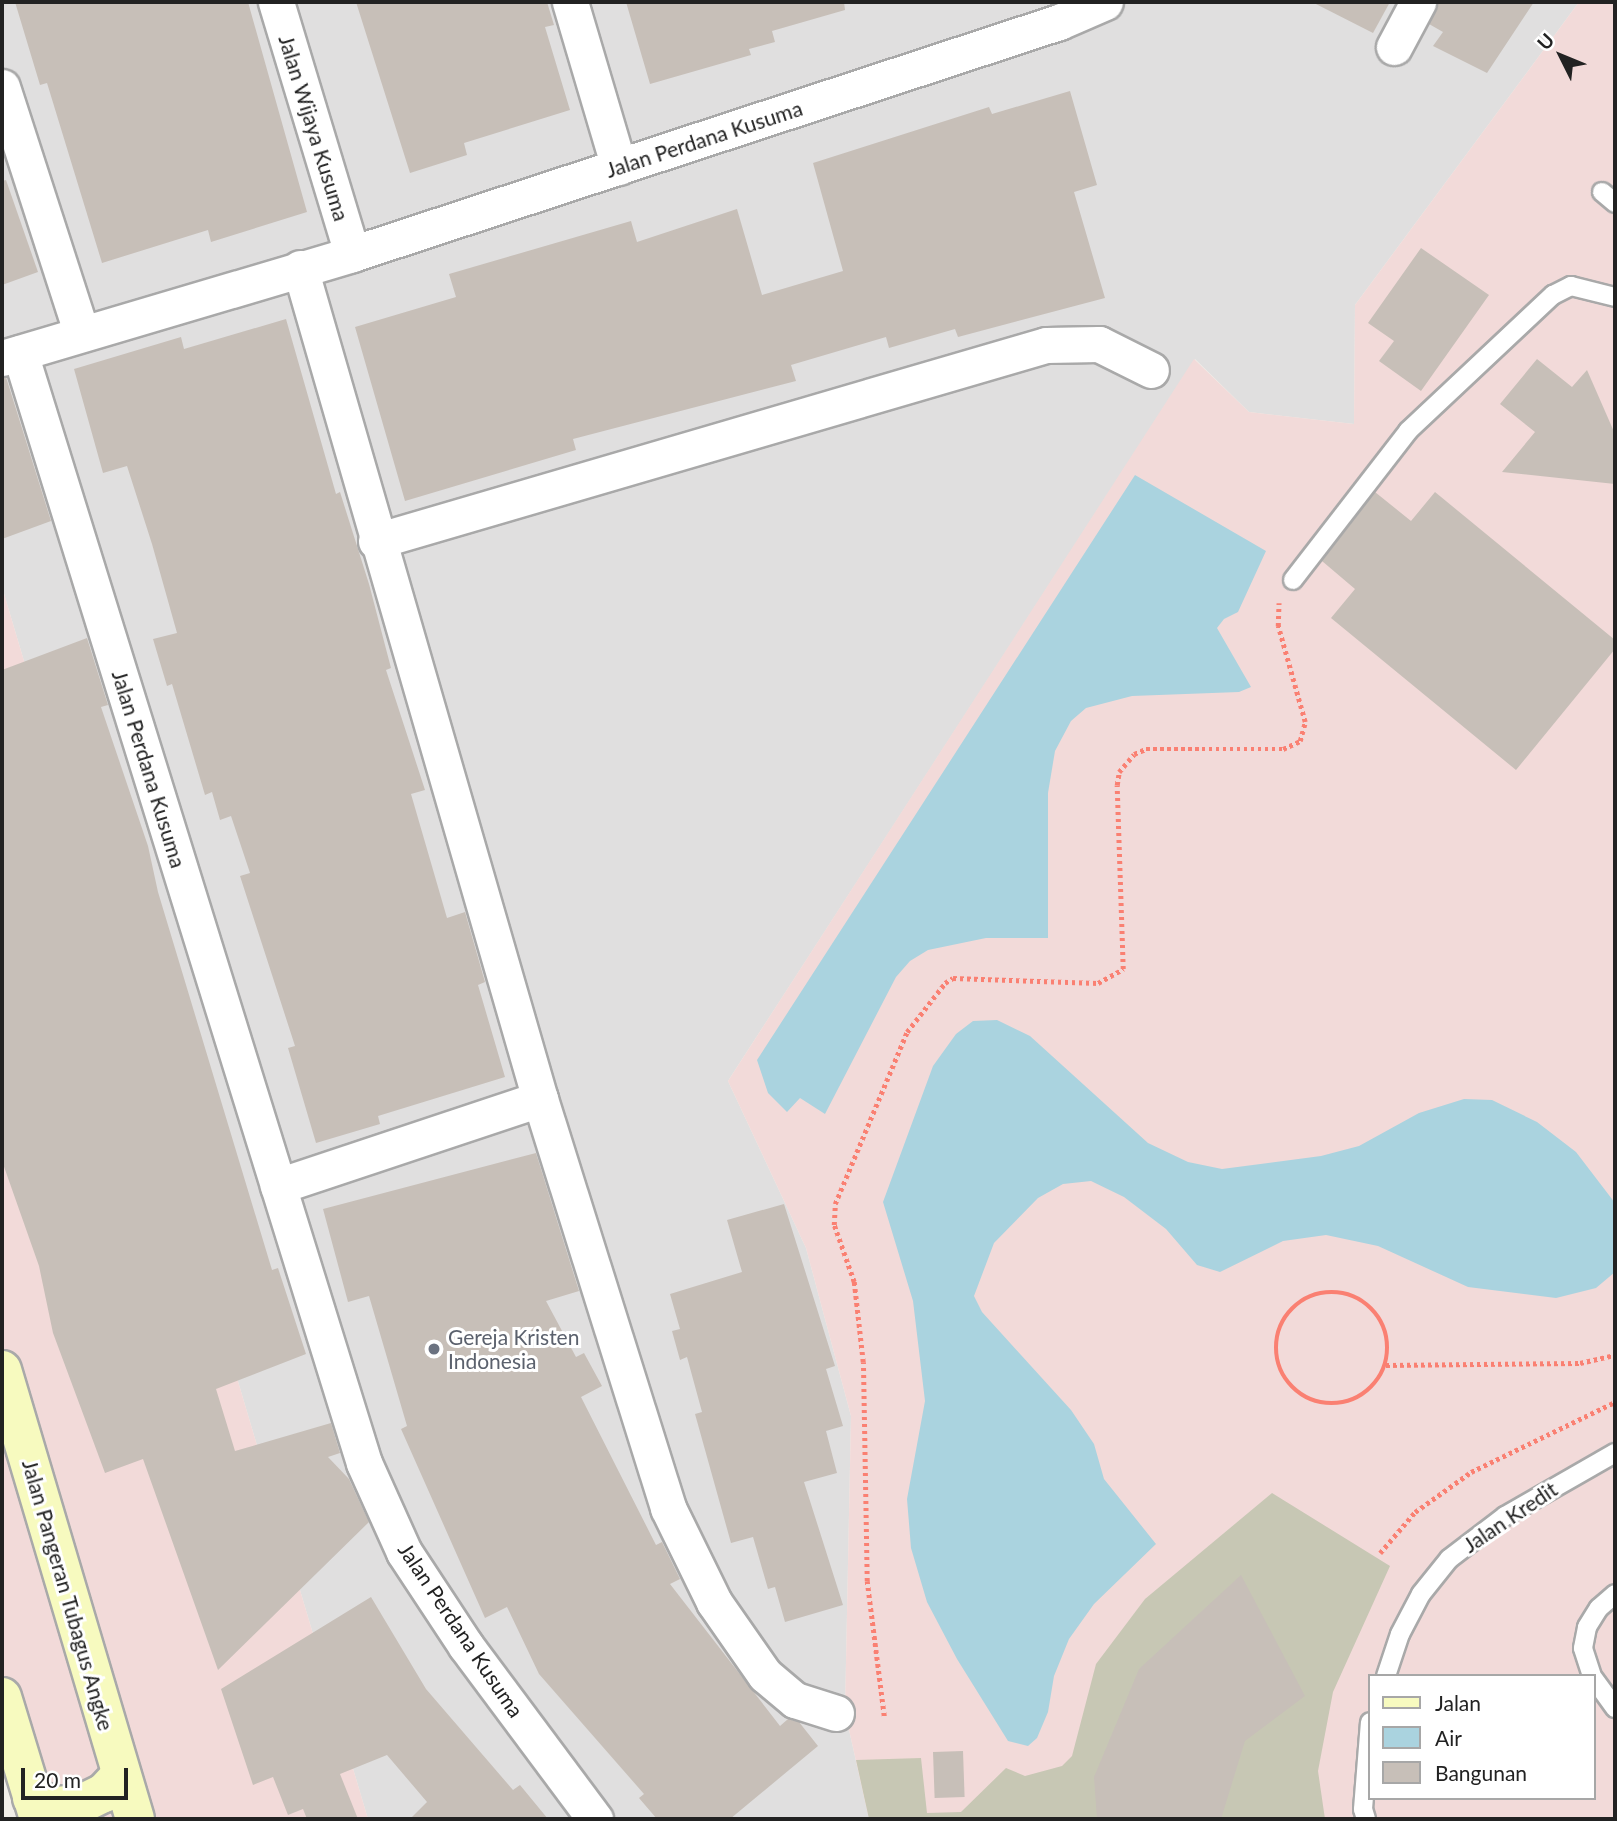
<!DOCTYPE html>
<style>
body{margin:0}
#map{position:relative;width:1617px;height:1821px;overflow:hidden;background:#f2efe9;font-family:Lato,sans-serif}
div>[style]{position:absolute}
.residential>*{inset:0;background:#e0dfdf}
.commercial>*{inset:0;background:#f2dad9}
.construction>*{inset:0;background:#c7c7b4}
.water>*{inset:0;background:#aad3df}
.building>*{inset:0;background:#c7bfb8;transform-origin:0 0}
.path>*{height:4.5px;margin-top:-2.25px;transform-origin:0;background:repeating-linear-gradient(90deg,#fa8072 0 3.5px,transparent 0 7px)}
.path>.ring{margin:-2.25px;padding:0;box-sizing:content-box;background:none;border:4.5px solid #fa8072;border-radius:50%}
.roads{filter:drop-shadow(2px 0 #a9a9a9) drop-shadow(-2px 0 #a9a9a9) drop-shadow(0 2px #a9a9a9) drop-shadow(0 -2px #a9a9a9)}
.service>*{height:18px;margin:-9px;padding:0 9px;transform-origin:9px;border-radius:9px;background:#fff}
.minor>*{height:35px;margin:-17.5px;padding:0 17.5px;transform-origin:17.5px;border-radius:17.5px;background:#fff}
.secondary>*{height:38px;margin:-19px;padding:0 19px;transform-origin:19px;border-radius:19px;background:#f7fabf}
.dots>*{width:19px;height:19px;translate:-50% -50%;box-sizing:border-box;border:4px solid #fff;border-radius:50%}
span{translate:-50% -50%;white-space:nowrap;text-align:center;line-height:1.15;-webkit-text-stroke:6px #fff;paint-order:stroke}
.street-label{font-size:21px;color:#222}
.worship-label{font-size:21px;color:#5b616d}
.left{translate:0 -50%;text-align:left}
.frame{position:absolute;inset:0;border:4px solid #222;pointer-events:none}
.legend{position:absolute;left:1368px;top:1674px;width:228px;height:126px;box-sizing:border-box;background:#fff;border:2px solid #a7a7a7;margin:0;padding:9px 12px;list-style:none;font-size:21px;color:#222}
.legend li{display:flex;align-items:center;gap:14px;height:35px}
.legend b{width:35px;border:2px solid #a7a7a7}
.north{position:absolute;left:1526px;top:21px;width:70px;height:70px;-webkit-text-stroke:5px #fff;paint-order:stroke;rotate:313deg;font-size:19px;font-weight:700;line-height:28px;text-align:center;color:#222}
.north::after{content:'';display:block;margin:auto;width:24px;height:32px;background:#222;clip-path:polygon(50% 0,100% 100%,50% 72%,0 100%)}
.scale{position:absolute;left:21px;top:1768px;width:107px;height:32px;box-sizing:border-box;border:4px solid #222;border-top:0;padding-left:9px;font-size:21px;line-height:24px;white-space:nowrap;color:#222;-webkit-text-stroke:5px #fff;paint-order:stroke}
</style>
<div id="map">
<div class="residential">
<i style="clip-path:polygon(2px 2px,1579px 2px,1355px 305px,1354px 424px,1249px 412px,1195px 359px,728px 1081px,806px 1248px,851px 1416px,845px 1712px,869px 1819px,368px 1819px,2px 587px)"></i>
</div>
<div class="commercial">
<i style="clip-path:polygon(evenodd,1579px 2px,1615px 2px,1615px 1819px,869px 1819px,845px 1712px,851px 1416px,806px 1248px,728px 1081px,1194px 359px,1249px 412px,1354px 424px,1355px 305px,1579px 2px,1370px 1676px,1594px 1676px,1594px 1798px,1370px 1798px,1370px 1676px)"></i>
<i style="clip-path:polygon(2px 587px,368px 1819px,22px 1819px,2px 1740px)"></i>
</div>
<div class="construction">
<i style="clip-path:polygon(1272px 1493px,1390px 1566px,1333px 1692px,1318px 1771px,1325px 1819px,869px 1819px,856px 1760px,921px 1758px,927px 1813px,961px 1812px,1006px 1768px,1025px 1776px,1062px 1766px,1072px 1756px,1096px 1664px,1145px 1599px)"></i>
</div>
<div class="water">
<i style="clip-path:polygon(1135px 475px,1266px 551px,1238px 612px,1224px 619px,1217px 628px,1251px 687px,1239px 692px,1132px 696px,1086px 708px,1071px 721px,1055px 751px,1048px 793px,1048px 938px,986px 938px,928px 950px,910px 961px,896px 977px,825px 1114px,800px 1098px,787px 1112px,768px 1093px,757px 1060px)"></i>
<i style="clip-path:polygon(997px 1020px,1030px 1036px,1148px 1143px,1188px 1162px,1222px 1169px,1321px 1156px,1359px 1146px,1419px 1113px,1464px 1099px,1492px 1100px,1537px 1122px,1576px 1152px,1615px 1203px,1615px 1272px,1596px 1288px,1556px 1298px,1468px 1287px,1378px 1246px,1326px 1235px,1283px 1241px,1220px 1272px,1197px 1265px,1166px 1229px,1124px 1197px,1091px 1181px,1063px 1184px,1038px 1198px,994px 1243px,974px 1296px,982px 1312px,1071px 1410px,1094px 1444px,1104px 1479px,1156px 1544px,1094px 1604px,1069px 1639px,1054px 1676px,1048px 1712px,1037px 1738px,1028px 1746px,1008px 1741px,957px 1659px,927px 1602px,911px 1548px,907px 1499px,925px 1401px,913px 1301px,883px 1202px,933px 1066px,956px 1034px,973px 1021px)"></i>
</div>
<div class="building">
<i style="clip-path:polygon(15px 2px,248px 2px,307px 212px,211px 242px,208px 230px,102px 263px,47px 83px,40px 85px)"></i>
<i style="clip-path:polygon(356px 2px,547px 2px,554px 25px,545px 27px,570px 110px,464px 143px,467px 155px,410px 173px)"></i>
<i style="clip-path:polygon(626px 2px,844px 2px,845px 10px,772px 31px,775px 42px,749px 49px,751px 55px,650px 84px)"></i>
<i style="clip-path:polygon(1312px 2px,1390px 2px,1373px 33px)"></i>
<i style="clip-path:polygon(1438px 2px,1534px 2px,1487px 73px,1433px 46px,1443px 32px,1429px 24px)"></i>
<i style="clip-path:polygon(1070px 91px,1097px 185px,1074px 192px,1105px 298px,958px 337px,955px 329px,889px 348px,886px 337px,791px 365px,796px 381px,573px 439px,576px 450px,405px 501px,355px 327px,456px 297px,449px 274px,631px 221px,637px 242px,737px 209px,762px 295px,843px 271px,813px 163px,989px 107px,992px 114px)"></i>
<i style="clip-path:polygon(6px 180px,38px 272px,2px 285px,2px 181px)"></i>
<i style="clip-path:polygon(1421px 248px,1489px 295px,1421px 391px,1379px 361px,1394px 341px,1368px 323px)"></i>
<i style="clip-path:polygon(286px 319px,336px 494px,340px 492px,369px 584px,391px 668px,386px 670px,425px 790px,411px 794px,447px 918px,465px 912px,485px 982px,478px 985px,505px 1077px,378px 1116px,380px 1124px,316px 1143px,288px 1048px,295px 1046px,240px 876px,250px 873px,231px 816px,220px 820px,212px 792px,205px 795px,172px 684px,167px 686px,153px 639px,177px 633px,152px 544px,127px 466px,103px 473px,74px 369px,181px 337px,184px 349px)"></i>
<i style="clip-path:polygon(1537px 359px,1572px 387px,1587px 370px,1615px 434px,1615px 484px,1502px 472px,1535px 432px,1500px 404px)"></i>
<i style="clip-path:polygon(6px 377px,51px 521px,2px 539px,2px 378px)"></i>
<i style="clip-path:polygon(1375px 492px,1411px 521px,1435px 492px,1615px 640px,1615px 649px,1516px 770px,1331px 618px,1355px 589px,1322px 561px)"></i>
<i style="clip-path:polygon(87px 638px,108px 705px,101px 707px,148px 846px,158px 892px,272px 1270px,278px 1268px,306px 1354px,216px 1389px,235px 1451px,331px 1423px,340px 1453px,328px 1457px,349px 1479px,369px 1522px,218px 1670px,143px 1459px,105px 1473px,53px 1333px,39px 1266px,2px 1161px,2px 670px)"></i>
<i style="clip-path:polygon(536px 1153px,579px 1291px,546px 1301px,576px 1357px,584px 1353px,602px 1386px,581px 1397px,656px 1545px,662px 1542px,680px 1579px,670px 1584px,780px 1726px,788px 1719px,799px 1722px,818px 1746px,730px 1819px,657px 1819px,639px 1798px,644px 1794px,539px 1674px,507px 1607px,485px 1618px,401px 1429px,407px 1426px,369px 1296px,348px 1302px,323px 1209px)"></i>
<i style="clip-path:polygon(784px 1204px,835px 1366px,826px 1369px,843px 1426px,826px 1431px,837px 1473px,804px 1482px,843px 1605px,785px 1622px,775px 1587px,768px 1589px,753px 1537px,731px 1543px,695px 1414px,702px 1412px,687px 1357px,680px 1360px,672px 1331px,680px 1329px,670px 1294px,742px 1272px,727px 1220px)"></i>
<i style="clip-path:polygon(1241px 1575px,1305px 1696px,1245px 1741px,1221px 1819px,1097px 1819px,1094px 1777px,1139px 1669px)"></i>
<i style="clip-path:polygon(371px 1597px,426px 1689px,513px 1790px,520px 1785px,548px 1819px,410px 1819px,427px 1802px,387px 1755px,340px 1774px,358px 1819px,307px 1819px,303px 1809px,288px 1815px,273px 1777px,253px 1785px,221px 1689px)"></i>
<i style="left:963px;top:1751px;width:46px;height:30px;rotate:88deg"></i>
</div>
<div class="path">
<i class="ring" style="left:1276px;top:1292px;width:107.5px;height:107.5px"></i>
<i style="left:1386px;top:1365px;width:194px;rotate:-0.6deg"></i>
<i style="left:1580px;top:1363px;width:36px;rotate:-13deg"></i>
<i style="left:1380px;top:1553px;width:54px;rotate:-49.5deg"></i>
<i style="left:1415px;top:1512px;width:69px;rotate:-35.5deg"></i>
<i style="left:1471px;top:1472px;width:160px;rotate:-25.9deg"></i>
<i style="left:884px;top:1716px;width:136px;rotate:-97.2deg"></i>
<i style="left:867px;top:1581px;width:219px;rotate:-91deg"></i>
<i style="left:863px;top:1362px;width:81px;rotate:-96.4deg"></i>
<i style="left:854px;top:1282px;width:60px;rotate:-109.3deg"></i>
<i style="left:834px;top:1225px;width:21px;rotate:-87deg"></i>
<i style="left:835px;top:1204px;width:186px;rotate:-67.3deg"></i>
<i style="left:907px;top:1032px;width:62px;rotate:-52.2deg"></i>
<i style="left:945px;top:983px;width:9px;rotate:-32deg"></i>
<i style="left:953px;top:978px;width:145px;rotate:2deg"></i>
<i style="left:1098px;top:983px;width:29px;rotate:-29deg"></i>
<i style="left:1123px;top:969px;width:184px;rotate:-91.9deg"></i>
<i style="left:1117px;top:785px;width:13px;rotate:-81deg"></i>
<i style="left:1119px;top:772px;width:23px;rotate:-50deg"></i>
<i style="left:1134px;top:754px;width:13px;rotate:-23deg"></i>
<i style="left:1146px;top:749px;width:137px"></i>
<i style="left:1283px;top:749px;width:19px;rotate:-25deg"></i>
<i style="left:1300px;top:741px;width:20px;rotate:-75deg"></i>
<i style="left:1305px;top:722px;width:100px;rotate:-105.7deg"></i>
<i style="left:1278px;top:626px;width:23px;rotate:-88deg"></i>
</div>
<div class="roads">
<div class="service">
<i style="left:1602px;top:192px;width:17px;rotate:40deg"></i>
<i style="left:1293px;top:580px;width:188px;rotate:-52.3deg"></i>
<i style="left:1408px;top:431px;width:199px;rotate:-43.2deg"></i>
<i style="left:1553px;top:295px;width:20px;rotate:-27deg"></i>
<i style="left:1571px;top:286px;width:45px;rotate:14deg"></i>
<i style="left:1386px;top:1676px;width:44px;rotate:-71.6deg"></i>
<i style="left:1400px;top:1634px;width:45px;rotate:-62.3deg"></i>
<i style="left:1421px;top:1594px;width:45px;rotate:-51.3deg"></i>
<i style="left:1449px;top:1559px;width:71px;rotate:-37.5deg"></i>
<i style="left:1505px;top:1516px;width:127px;rotate:-29.8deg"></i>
<i style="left:1592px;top:1676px;width:29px;rotate:-108deg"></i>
<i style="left:1583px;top:1648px;width:21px;rotate:-79deg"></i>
<i style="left:1587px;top:1627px;width:22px;rotate:-58deg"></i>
<i style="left:1599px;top:1608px;width:21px;rotate:-41deg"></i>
<i style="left:1594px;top:1679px;width:36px;rotate:54deg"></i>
<i style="left:1366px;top:1819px;width:10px;rotate:-107deg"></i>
<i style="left:1363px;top:1809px;width:87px;rotate:-85.4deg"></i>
</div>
<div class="minor">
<i style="left:276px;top:2px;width:263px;rotate:73.2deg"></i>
<i style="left:570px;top:2px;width:172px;rotate:73.5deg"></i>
<i style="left:1394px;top:47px;width:51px;rotate:-61.9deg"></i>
<i style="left:2px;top:87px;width:257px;rotate:72.1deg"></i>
<i style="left:300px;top:268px;width:865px;rotate:73.89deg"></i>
<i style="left:540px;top:1099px;width:429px;rotate:72.6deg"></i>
<i style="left:668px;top:1508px;width:105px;rotate:63.9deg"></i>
<i style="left:714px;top:1602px;width:89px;rotate:55.1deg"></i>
<i style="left:765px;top:1675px;width:39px;rotate:40deg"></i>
<i style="left:795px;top:1700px;width:43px;rotate:17.6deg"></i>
<i style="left:20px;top:353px;width:1162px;rotate:72.78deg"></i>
<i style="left:364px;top:1463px;width:98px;rotate:65.8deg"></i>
<i style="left:404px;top:1552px;width:113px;rotate:56.6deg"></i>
<i style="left:466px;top:1646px;width:216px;rotate:53.3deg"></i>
<i style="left:2px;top:358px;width:365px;rotate:-16.5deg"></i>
<i style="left:352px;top:254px;width:744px;rotate:-18.17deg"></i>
<i style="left:1059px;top:22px;width:50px;rotate:-23.5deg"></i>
<i style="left:376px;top:541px;width:698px;rotate:-16.31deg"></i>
<i style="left:1046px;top:345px;width:53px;rotate:-1.1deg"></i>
<i style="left:1099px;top:344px;width:58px;rotate:26.6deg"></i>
<i style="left:278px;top:1186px;width:276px;rotate:-18.4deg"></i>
</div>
<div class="secondary">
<i style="left:2px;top:1370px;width:468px;rotate:73.5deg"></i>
<i style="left:2px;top:1697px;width:127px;rotate:73.1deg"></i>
<i style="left:32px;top:1798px;width:25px;rotate:18deg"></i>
<i style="left:56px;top:1806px;width:25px;rotate:-5deg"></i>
<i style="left:81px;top:1804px;width:25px;rotate:-26deg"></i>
<i style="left:104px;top:1793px;width:25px;rotate:-47deg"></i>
</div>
</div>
<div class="dots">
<i style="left:434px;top:1349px;background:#6b7280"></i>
</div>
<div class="street-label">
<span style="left:314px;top:128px;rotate:73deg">Jalan Wijaya Kusuma</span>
<span style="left:704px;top:139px;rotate:-18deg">Jalan Perdana Kusuma</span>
<span style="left:149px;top:769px;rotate:73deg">Jalan Perdana Kusuma</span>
<span style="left:1510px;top:1517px;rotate:-34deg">Jalan Kredit</span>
<span style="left:68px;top:1595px;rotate:74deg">Jalan Pangeran Tubagus Angke</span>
<span style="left:461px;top:1630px;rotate:56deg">Jalan Perdana Kusuma</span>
</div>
<div class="worship-label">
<span class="left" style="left:448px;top:1349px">Gereja Kristen<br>Indonesia</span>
</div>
<div class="frame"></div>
<ul class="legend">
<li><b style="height:9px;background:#f7fabf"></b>Jalan</li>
<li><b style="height:19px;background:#aad3df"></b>Air</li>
<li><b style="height:19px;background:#c7bfb8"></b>Bangunan</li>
</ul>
<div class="north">U</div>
<div class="scale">20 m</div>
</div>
